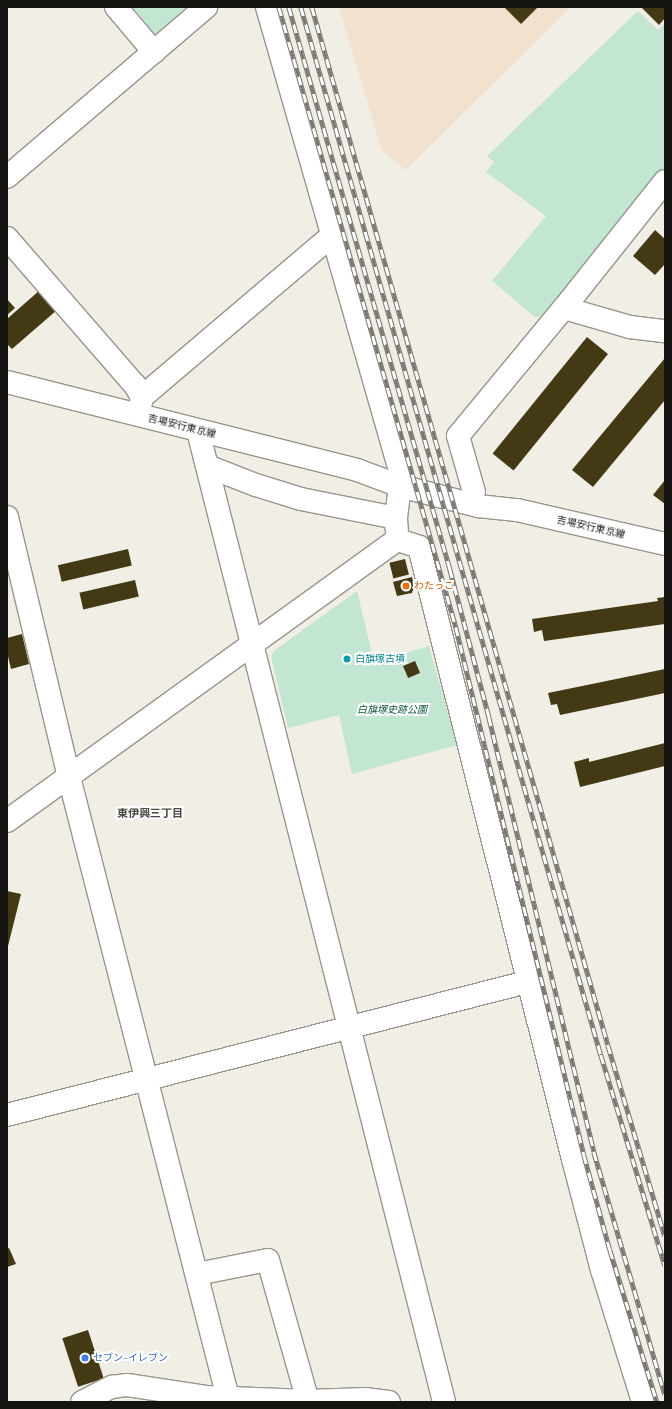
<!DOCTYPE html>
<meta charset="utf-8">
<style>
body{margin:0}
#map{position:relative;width:672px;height:1409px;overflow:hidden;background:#f1eee5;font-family:"Playfair Display","Noto Sans JP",serif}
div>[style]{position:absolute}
.industrial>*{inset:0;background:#f2e1cf}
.green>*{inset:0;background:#c2e6d2}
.building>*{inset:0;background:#443915;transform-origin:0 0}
.roads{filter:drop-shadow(1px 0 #98958d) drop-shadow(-1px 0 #98958d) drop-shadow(0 1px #98958d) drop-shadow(0 -1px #98958d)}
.minor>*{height:22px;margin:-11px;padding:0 11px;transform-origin:11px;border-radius:11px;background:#fff}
.major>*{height:22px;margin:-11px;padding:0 11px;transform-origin:11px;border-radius:11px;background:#fff}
.rail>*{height:4.5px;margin-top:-2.25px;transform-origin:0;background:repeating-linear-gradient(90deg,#fff 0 9px,#7a7872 0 18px);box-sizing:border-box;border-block:1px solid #7a7872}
.dots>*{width:11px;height:11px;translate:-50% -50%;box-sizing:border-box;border:2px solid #fff;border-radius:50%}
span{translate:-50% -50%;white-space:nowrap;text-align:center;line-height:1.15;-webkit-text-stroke:4px #fff;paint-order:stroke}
.street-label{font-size:10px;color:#151411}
.food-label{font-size:10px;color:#c56008}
.left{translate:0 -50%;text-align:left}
.culture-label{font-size:10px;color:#0d838f}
.park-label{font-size:10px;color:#0c5638;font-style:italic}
.shop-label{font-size:10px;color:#366cbe}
.neighbourhood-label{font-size:11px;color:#49473f;font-weight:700}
.frame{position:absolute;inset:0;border:8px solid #151411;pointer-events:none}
</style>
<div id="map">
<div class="industrial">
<i style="clip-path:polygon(339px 7px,571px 7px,406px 170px,382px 151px)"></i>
</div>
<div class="green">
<i style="clip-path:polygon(133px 7px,196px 7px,165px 34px,155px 34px)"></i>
<i style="clip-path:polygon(638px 11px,658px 30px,665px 23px,665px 166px,544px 316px,535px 317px,492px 281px,546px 216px,486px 172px,494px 162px,487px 156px)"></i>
<i style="clip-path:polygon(357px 591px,374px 662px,429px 646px,457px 745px,352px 774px,339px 715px,288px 728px,271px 656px,275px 650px)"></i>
</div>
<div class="building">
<i style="clip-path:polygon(504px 7px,538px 7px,521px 24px)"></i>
<i style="clip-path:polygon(641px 7px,665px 7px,665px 18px,659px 25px)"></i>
<i style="clip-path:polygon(655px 230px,665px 239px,665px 264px,655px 275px,633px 256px)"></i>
<i style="clip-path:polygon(40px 290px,57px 310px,12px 349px,7px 344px,7px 319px)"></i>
<i style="clip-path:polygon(7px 299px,15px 308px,7px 315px)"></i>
<i style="left:587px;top:337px;width:27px;height:150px;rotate:39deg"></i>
<i style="clip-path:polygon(665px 358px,665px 400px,593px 487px,572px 470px)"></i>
<i style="clip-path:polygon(665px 480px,665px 504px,653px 495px)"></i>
<i style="left:128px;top:549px;width:17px;height:72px;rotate:77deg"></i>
<i style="left:405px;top:559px;width:16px;height:16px;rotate:76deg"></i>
<i style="clip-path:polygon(412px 577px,414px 586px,412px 593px,397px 596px,393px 582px)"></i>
<i style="left:135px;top:580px;width:17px;height:57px;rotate:77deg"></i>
<i style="clip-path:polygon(665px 597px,665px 624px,544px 641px,542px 630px,534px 632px,532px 619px,658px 601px,657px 598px)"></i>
<i style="clip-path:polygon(22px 634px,29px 664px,11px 669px,7px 652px,7px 638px)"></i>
<i style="left:415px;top:661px;width:13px;height:13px;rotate:67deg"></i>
<i style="clip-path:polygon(665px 669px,665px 693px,560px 715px,557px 704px,551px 705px,548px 693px)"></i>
<i style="clip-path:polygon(665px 743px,665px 766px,580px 787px,574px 762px,589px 758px,589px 762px)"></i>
<i style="clip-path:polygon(7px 891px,21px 894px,8px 946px,7px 946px)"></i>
<i style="clip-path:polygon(9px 1248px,16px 1264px,7px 1267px,7px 1249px)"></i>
<i style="left:88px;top:1330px;width:51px;height:27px;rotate:72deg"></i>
</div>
<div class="roads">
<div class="minor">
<i style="left:116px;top:7px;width:59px;rotate:49.8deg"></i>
<i style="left:267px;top:7px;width:484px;rotate:74deg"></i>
<i style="left:7px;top:177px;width:262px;rotate:-40.5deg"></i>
<i style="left:7px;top:238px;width:195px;rotate:49deg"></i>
<i style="left:135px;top:385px;width:14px;rotate:60deg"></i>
<i style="left:142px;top:397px;width:15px;rotate:101deg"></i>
<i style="left:564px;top:308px;width:69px;rotate:16.1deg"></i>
<i style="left:630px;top:327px;width:35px;rotate:7deg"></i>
<i style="left:142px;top:397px;width:248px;rotate:-40.4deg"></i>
<i style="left:198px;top:431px;width:1002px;rotate:75.78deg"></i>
<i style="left:207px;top:466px;width:53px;rotate:21.2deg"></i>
<i style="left:256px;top:485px;width:47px;rotate:17.3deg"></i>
<i style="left:301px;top:499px;width:97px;rotate:11.3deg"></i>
<i style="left:474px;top:492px;width:58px;rotate:-105.9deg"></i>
<i style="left:458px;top:436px;width:166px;rotate:-50.4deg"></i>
<i style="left:564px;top:308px;width:162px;rotate:-51.5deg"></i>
<i style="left:7px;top:517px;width:267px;rotate:76.6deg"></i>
<i style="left:69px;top:777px;width:641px;rotate:75.64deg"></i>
<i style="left:397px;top:533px;width:15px;rotate:-94deg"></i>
<i style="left:396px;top:518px;width:32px;rotate:-83deg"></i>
<i style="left:7px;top:821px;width:477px;rotate:-35.8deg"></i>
<i style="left:394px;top:542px;width:4px;rotate:-27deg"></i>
<i style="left:398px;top:540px;width:22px;rotate:18deg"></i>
<i style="left:419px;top:547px;width:631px;rotate:75.88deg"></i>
<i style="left:573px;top:1159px;width:115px;rotate:75.4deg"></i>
<i style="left:602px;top:1270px;width:138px;rotate:72.7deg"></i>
<i style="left:7px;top:1115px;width:537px;rotate:-14.35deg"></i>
<i style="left:197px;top:1274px;width:72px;rotate:-11.2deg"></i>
<i style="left:268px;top:1260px;width:147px;rotate:74.2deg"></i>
<i style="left:82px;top:1402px;width:34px;rotate:-27deg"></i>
<i style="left:112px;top:1387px;width:15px;rotate:-8deg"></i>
<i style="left:127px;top:1385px;width:80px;rotate:8.6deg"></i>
<i style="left:206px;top:1397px;width:102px;rotate:2.2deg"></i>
<i style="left:308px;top:1401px;width:57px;rotate:-2deg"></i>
<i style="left:365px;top:1399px;width:24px;rotate:7deg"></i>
</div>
<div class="major">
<i style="left:7px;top:382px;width:361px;rotate:14.1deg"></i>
<i style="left:357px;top:470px;width:46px;rotate:20.4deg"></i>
<i style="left:400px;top:486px;width:81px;rotate:14.4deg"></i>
<i style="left:478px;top:506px;width:39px;rotate:6deg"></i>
<i style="left:517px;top:510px;width:152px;rotate:12.9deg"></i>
</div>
</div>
<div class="rail">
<i style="left:279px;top:7px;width:645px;rotate:74.07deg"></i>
<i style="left:456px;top:627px;width:543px;rotate:76.37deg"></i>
<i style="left:584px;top:1155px;width:98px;rotate:74.7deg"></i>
<i style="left:610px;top:1250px;width:159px;rotate:72.8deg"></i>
<i style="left:289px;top:7px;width:585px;rotate:74.01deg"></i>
<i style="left:450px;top:569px;width:153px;rotate:75.2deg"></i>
<i style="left:489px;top:717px;width:447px;rotate:76.4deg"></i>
<i style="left:594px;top:1152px;width:253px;rotate:73.7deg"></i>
<i style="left:301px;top:7px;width:1090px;rotate:74.03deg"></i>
<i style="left:601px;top:1055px;width:220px;rotate:73.1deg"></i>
<i style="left:312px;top:7px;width:1079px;rotate:74.08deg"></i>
<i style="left:608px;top:1045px;width:199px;rotate:73.4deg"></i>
</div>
<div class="dots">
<i style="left:406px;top:586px;background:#e8710a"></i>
<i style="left:347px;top:659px;background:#0f9aa8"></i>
<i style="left:85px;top:1358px;background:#3f7fe0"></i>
</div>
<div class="street-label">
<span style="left:182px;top:426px;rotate:14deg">吉場安行東京線</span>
<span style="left:591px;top:527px;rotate:13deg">吉場安行東京線</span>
</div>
<div class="food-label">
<span class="left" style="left:414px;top:586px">わたっこ</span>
</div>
<div class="culture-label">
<span class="left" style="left:355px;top:659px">白旗塚古墳</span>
</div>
<div class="park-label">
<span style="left:392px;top:710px">白旗塚史跡公園</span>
</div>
<div class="shop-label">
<span class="left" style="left:93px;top:1358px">セブン-イレブン</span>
</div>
<div class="neighbourhood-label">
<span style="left:150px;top:813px">東伊興三丁目</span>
</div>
<div class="frame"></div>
</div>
